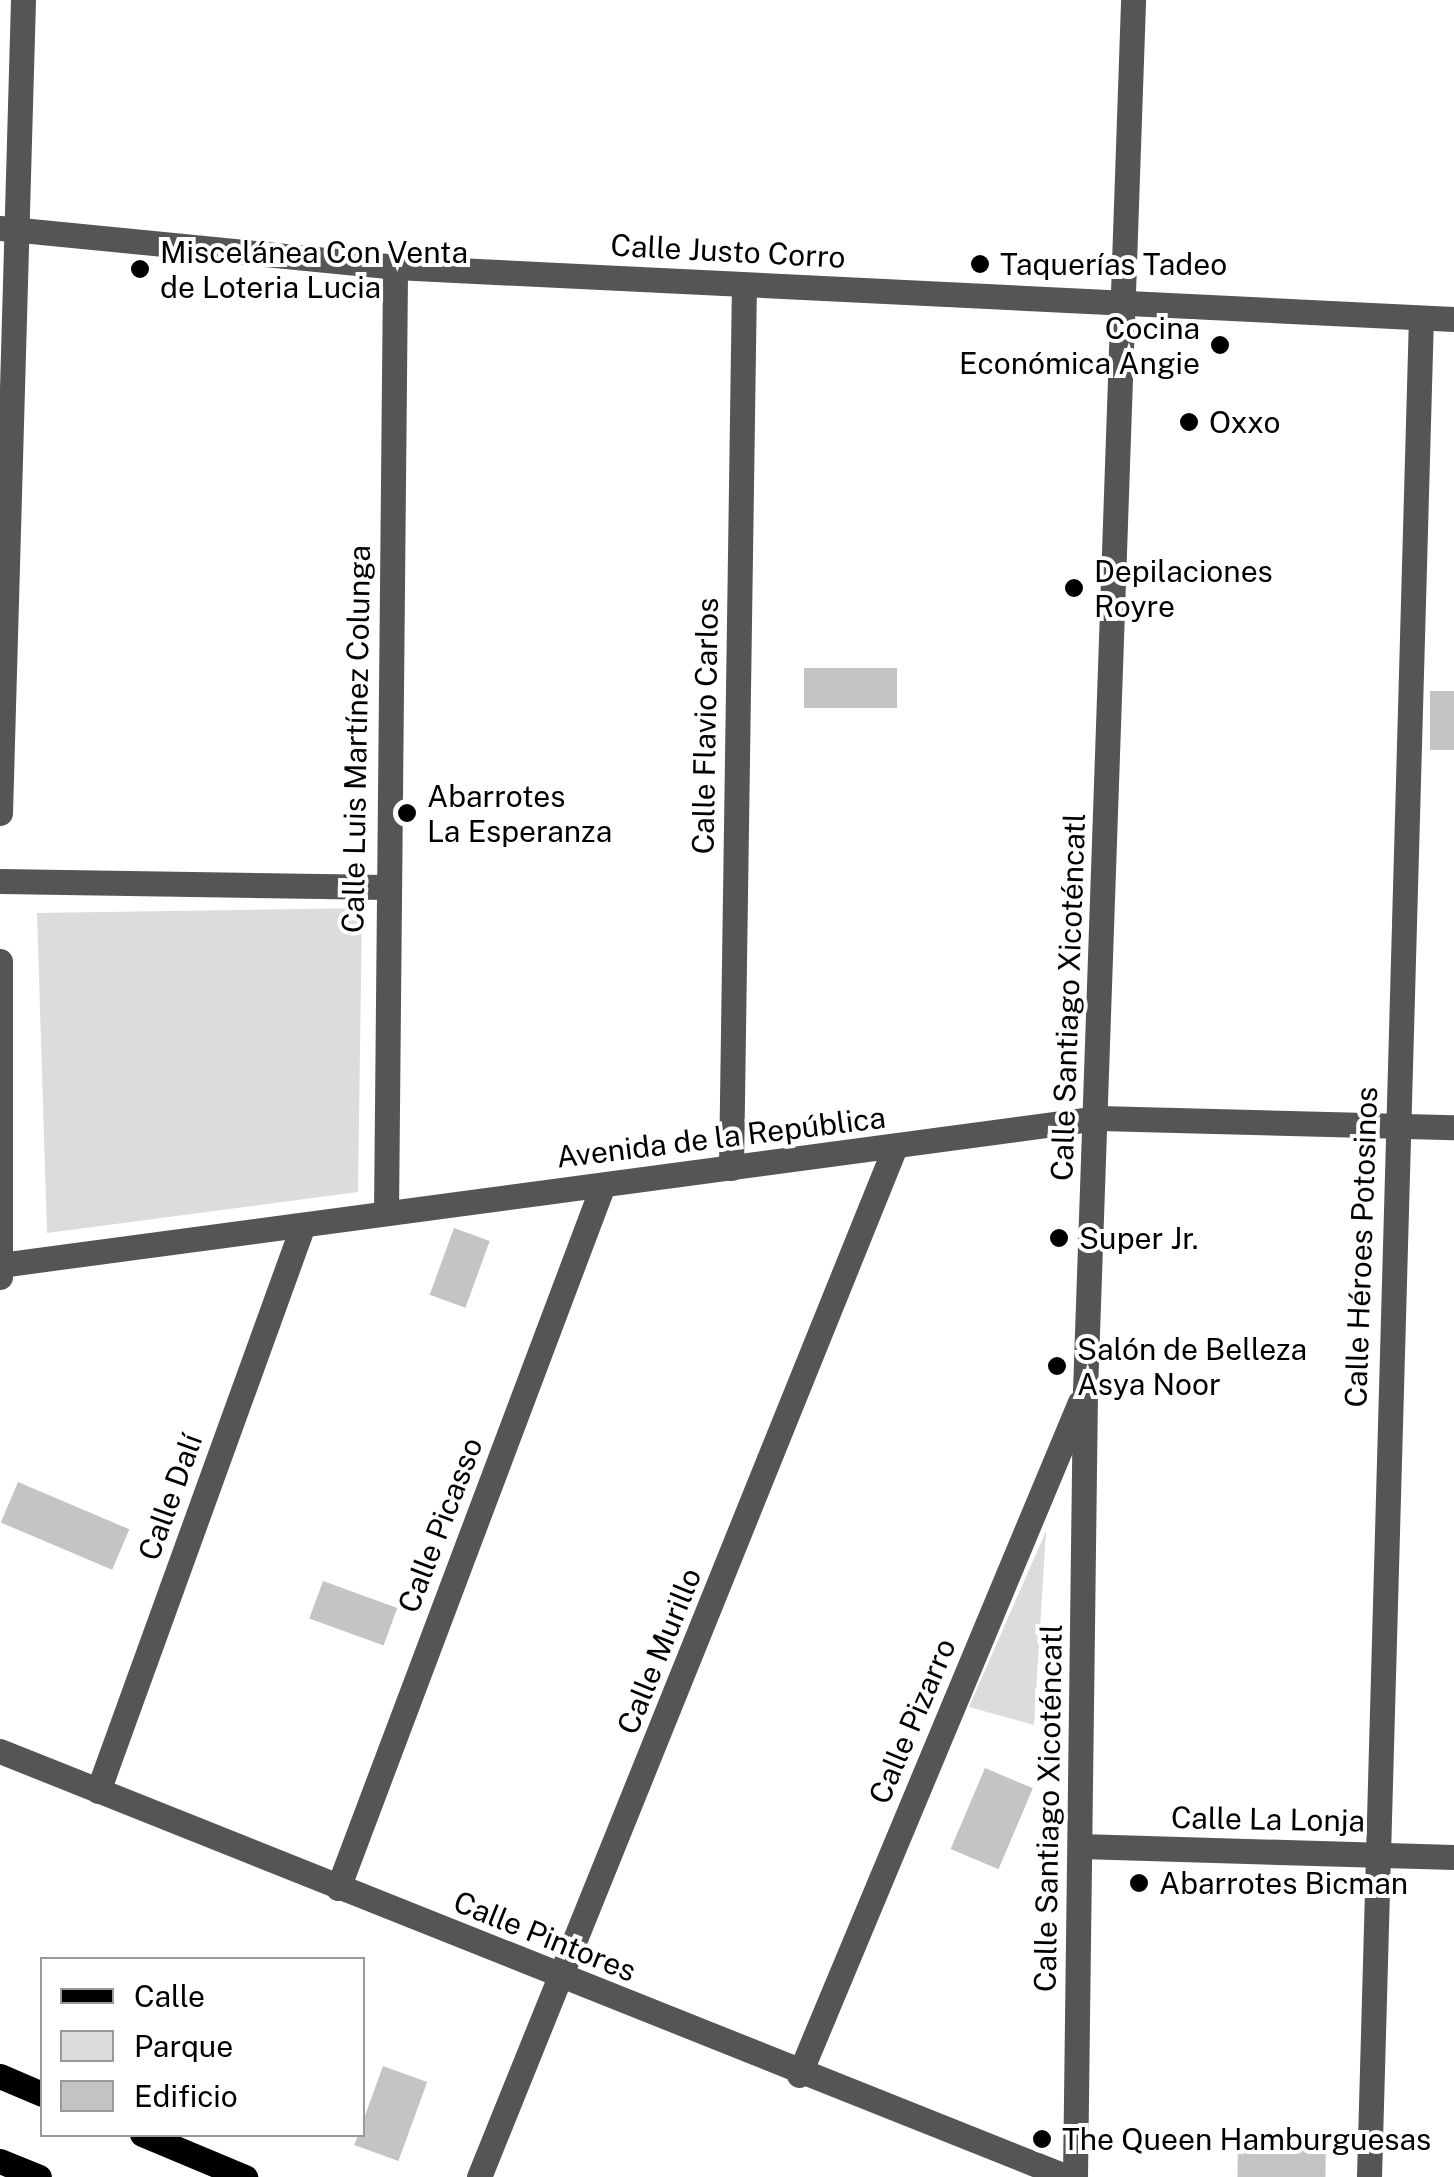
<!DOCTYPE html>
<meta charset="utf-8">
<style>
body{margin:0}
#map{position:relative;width:1454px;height:2177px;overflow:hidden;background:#fff;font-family:"Public Sans",sans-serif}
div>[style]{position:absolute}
.green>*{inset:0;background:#dcdcdc}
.building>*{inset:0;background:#c4c4c4;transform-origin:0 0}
.minor>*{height:25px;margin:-12.5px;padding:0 12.5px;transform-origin:12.5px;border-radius:12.5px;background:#555}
.major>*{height:25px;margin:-12.5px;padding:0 12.5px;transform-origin:12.5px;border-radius:12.5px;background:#000}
.dots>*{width:28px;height:28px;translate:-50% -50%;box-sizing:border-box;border:5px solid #fff;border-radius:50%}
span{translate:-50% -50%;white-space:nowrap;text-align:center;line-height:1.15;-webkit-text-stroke:8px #fff;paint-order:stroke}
.street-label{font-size:30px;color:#000}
.poi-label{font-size:30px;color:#000}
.left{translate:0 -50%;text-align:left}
.right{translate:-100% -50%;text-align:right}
.legend{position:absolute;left:40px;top:1957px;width:325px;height:180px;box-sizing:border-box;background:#fff;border:2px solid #999;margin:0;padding:12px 18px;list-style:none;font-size:30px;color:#000}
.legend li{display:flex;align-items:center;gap:20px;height:50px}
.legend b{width:50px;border:2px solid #999}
</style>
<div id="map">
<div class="green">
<i style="clip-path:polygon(362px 908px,358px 1192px,47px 1233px,37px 913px)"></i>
<i style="clip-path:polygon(1046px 1531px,1034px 1725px,969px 1707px)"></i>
</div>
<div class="building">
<i style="left:897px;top:668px;width:40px;height:93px;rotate:90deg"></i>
<i style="left:1430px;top:691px;width:24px;height:59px"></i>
<i style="left:454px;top:1228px;width:38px;height:71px;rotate:20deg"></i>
<i style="left:18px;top:1482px;width:121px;height:44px;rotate:23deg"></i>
<i style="left:323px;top:1581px;width:79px;height:40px;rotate:20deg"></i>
<i style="left:985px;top:1768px;width:52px;height:88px;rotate:23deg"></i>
<i style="left:383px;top:2066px;width:47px;height:84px;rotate:20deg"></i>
<i style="left:1238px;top:2142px;width:88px;height:35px;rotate:1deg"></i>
</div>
<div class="minor">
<i style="left:0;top:228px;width:397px;rotate:5.6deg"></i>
<i style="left:395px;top:267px;width:1060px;rotate:2.81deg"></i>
<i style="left:0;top:813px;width:813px;rotate:-88.38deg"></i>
<i style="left:0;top:881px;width:386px;rotate:0.9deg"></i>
<i style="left:0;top:961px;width:316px;rotate:90deg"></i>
<i style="left:731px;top:1168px;width:883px;rotate:-89.16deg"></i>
<i style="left:386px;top:1212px;width:945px;rotate:-89.45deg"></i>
<i style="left:0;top:1265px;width:1109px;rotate:-7.62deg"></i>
<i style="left:1099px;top:1118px;width:355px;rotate:1.5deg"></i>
<i style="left:0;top:1751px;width:1149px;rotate:21.76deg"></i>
<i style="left:98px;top:1791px;width:602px;rotate:-70.09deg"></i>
<i style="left:1080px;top:1846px;width:374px;rotate:1.7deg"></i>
<i style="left:338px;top:1888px;width:751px;rotate:-69.35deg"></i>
<i style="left:799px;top:2075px;width:729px;rotate:-67.34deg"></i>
<i style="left:479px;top:2177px;width:1111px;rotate:-68.01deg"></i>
<i style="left:1075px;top:2177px;width:786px;rotate:-89.27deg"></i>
<i style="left:1085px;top:1391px;width:1392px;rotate:-88.02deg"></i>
<i style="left:1369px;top:2177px;width:1859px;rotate:-88.4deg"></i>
</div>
<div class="major">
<i style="left:0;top:2076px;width:46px;rotate:23.2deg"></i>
<i style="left:142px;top:2134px;width:112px;rotate:22.7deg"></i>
<i style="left:0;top:2161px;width:42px;rotate:22.3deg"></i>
</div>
<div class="dots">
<i style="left:980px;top:264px;background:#000"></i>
<i style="left:140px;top:269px;background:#000"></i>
<i style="left:1220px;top:345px;background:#000"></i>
<i style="left:1189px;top:422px;background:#000"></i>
<i style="left:1074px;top:588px;background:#000"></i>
<i style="left:407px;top:813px;background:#000"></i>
<i style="left:1059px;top:1238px;background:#000"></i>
<i style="left:1057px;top:1366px;background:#000"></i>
<i style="left:1139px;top:1883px;background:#000"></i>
<i style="left:1042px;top:2139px;background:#000"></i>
</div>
<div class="street-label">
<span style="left:728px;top:251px;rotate:3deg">Calle Justo Corro</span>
<span style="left:705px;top:726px;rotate:-89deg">Calle Flavio Carlos</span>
<span style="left:356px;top:739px;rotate:-89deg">Calle Luis Martínez Colunga</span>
<span style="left:1068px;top:997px;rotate:-88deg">Calle Santiago Xicoténcatl</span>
<span style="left:721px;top:1137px;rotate:-7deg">Avenida de la República</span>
<span style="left:1361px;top:1247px;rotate:-88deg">Calle Héroes Potosinos</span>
<span style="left:170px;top:1497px;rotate:-70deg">Calle Dalí</span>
<span style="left:440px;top:1525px;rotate:-69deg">Calle Picasso</span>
<span style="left:659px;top:1651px;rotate:-68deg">Calle Murillo</span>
<span style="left:912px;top:1721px;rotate:-67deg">Calle Pizarro</span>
<span style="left:1048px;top:1808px;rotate:-89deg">Calle Santiago Xicoténcatl</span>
<span style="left:1268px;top:1819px;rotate:1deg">Calle La Lonja</span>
<span style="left:545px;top:1936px;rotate:22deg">Calle Pintores</span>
</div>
<div class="poi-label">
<span class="left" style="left:160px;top:269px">Miscelánea Con Venta<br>de Loteria Lucia</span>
<span class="left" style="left:1000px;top:264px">Taquerías Tadeo</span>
<span class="right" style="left:1200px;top:345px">Cocina<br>Económica Angie</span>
<span class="left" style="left:1209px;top:422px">Oxxo</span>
<span class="left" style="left:1094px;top:588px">Depilaciones<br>Royre</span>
<span class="left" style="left:427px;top:813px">Abarrotes<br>La Esperanza</span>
<span class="left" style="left:1079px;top:1238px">Super Jr.</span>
<span class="left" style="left:1077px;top:1366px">Salón de Belleza<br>Asya Noor</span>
<span class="left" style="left:1159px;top:1883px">Abarrotes Bicman</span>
<span class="left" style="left:1062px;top:2139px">The Queen Hamburguesas</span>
</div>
<ul class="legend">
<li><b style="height:12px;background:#000"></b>Calle</li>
<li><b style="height:28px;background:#dcdcdc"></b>Parque</li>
<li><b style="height:28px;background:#c4c4c4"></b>Edificio</li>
</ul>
</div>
